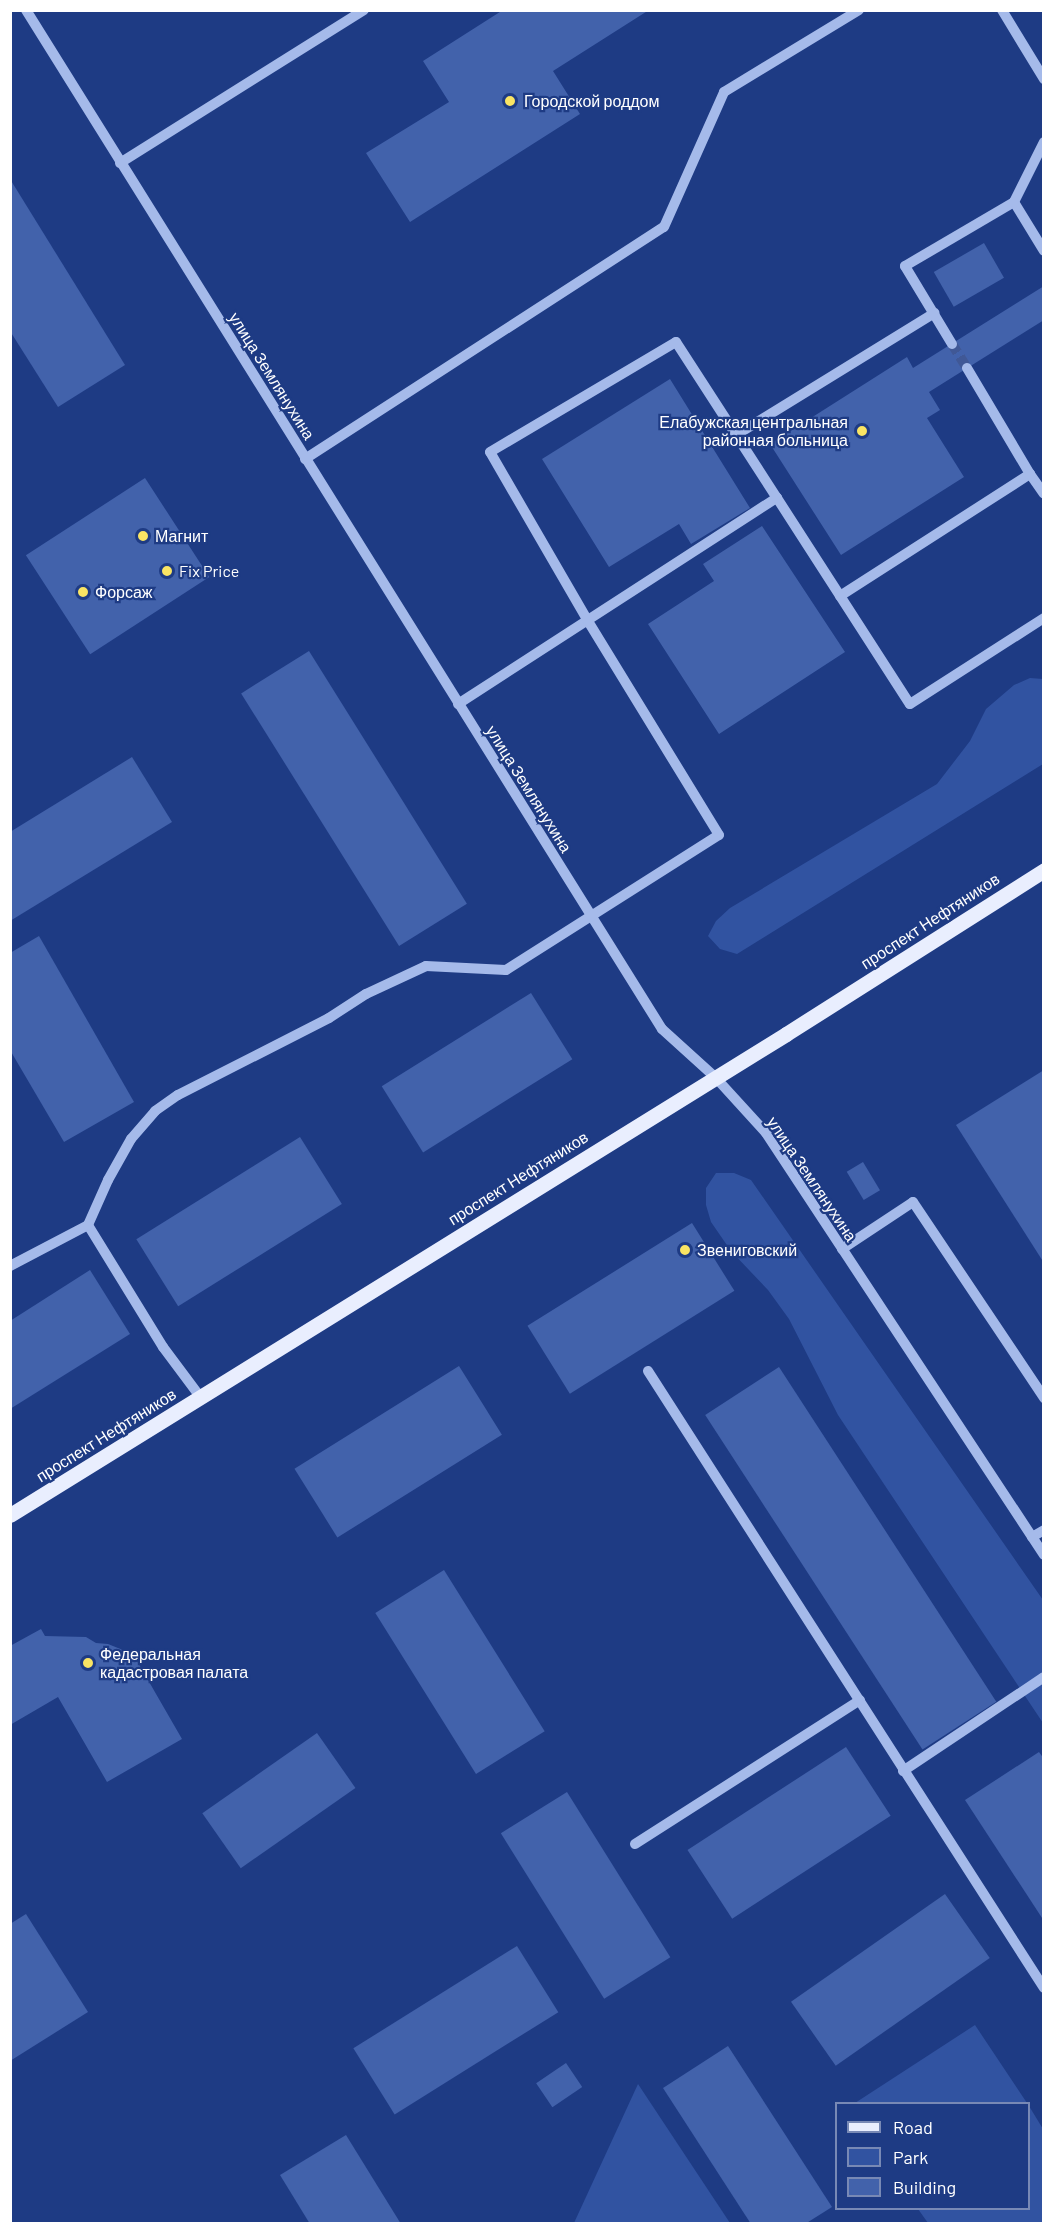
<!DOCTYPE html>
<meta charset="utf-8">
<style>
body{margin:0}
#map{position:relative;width:1054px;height:2234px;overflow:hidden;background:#1e3b84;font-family:Barlow,sans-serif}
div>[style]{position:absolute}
.green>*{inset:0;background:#3153a1}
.building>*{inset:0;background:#4262ab;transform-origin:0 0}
.minor-tunnel>*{height:10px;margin-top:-5px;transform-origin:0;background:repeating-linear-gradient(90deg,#405896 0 10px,transparent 0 15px)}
.minor>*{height:10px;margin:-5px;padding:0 5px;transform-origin:5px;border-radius:5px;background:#a5baea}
.major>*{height:15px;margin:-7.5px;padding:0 7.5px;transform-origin:7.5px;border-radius:7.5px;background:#e9eefe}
.dots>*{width:16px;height:16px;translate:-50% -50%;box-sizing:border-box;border:3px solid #1e3b84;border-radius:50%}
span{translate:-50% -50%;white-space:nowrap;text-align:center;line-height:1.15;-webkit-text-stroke:4.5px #1e3b84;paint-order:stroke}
.poi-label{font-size:16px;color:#fff}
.left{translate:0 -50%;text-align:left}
.right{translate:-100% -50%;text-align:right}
.street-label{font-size:16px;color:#fff}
.frame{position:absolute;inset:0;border:12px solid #fff;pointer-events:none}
.legend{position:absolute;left:835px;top:2102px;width:195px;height:108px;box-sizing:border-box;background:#1e3b84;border:2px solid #7889b5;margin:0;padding:8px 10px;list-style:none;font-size:18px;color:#fff}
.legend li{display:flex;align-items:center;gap:12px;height:30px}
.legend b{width:30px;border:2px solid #7889b5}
</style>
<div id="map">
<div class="green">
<i style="clip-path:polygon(1030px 678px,1043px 679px,1043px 764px,737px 954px,720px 949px,708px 936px,716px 921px,730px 908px,937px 784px,970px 741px,986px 709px,1014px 685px)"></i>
<i style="clip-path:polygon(716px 1173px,734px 1173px,751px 1180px,1043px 1600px,1043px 1723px,838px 1415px,789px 1319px,768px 1290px,731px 1251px,711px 1222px,706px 1205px,706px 1188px)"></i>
<i style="clip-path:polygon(975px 2025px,1027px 2103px,855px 2103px)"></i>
<i style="clip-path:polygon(638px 2084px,730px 2223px,574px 2223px)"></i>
<i style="clip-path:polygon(1029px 2106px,1043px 2129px,1043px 2223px,928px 2223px,918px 2209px,1028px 2208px)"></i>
</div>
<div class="building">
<i style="clip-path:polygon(503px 10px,649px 10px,553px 71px,580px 114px,410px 222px,366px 153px,449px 102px,423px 61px)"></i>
<i style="clip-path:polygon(10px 179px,125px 365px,58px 407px,10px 331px)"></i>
<i style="left:984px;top:243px;width:40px;height:58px;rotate:60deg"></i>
<i style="clip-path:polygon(1044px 286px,1044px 320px,929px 392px,940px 410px,927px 418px,964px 477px,841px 555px,770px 444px,907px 357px,913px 368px)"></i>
<i style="clip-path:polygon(670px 379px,750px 508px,691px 544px,679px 524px,609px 567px,542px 459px)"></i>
<i style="left:145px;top:478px;width:118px;height:142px;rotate:57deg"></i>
<i style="clip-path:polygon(762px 526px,845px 652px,719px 734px,648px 624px,714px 581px,703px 564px)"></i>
<i style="left:309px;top:651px;width:298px;height:80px;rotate:58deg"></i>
<i style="clip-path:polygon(132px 757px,172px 822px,10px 921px,10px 832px)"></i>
<i style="clip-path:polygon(39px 936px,134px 1102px,64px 1142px,10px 1050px,10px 953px)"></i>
<i style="left:531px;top:993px;width:78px;height:176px;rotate:58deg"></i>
<i style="clip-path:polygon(1044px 1070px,1044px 1263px,956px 1125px)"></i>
<i style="left:300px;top:1137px;width:79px;height:193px;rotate:58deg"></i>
<i style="left:863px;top:1162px;width:33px;height:19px;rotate:59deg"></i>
<i style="left:692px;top:1223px;width:80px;height:194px;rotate:58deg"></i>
<i style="clip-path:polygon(90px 1270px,130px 1334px,10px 1409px,10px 1321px)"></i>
<i style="left:459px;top:1366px;width:81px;height:194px;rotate:58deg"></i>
<i style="left:779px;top:1367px;width:399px;height:88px;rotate:57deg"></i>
<i style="left:444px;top:1570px;width:190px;height:81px;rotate:58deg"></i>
<i style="clip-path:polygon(41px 1629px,45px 1636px,86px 1637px,96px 1643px,108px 1644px,133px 1654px,182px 1739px,107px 1782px,58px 1697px,10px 1725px,10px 1646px)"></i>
<i style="left:317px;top:1733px;width:67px;height:140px;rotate:55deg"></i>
<i style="left:846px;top:1747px;width:82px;height:189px;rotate:57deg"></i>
<i style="clip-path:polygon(1039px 1752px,1044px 1759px,1044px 1921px,965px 1800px)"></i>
<i style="left:567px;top:1792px;width:195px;height:78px;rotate:58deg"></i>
<i style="left:945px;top:1894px;width:78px;height:188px;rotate:55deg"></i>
<i style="clip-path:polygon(26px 1914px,88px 2012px,10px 2061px,10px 1924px)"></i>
<i style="left:517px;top:1946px;width:78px;height:193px;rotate:58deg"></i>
<i style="clip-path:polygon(728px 2046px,832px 2207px,805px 2224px,751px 2224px,663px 2088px)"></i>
<i style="left:566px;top:2063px;width:29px;height:36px;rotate:56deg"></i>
<i style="clip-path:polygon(346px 2135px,401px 2224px,310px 2224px,280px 2175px)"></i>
</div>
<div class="minor-tunnel">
<i style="left:952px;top:344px;width:28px;rotate:58deg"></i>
</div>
<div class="minor">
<i style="left:26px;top:10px;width:1201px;rotate:58.03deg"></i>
<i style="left:662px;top:1029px;width:73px;rotate:42.2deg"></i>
<i style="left:716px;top:1078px;width:74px;rotate:47.7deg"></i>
<i style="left:766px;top:1133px;width:505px;rotate:56.62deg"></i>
<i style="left:1002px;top:10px;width:81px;rotate:58.7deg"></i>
<i style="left:120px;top:163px;width:288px;rotate:-32.1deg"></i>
<i style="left:1014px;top:202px;width:57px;rotate:58.5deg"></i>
<i style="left:952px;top:344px;width:91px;rotate:-121.1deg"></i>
<i style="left:905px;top:266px;width:126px;rotate:-30.4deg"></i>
<i style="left:1014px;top:202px;width:67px;rotate:-63.4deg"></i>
<i style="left:967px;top:368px;width:123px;rotate:59.3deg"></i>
<i style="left:736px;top:435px;width:233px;rotate:-31.6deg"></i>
<i style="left:305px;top:459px;width:427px;rotate:-32.9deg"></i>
<i style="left:664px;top:227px;width:148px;rotate:-66deg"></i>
<i style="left:724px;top:92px;width:158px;rotate:-31.3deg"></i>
<i style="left:840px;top:596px;width:226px;rotate:-32.7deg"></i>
<i style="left:1030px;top:474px;width:24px;rotate:55deg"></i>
<i style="left:458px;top:704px;width:380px;rotate:-32.9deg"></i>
<i style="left:777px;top:498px;width:245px;rotate:57.2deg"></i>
<i style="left:910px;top:704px;width:159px;rotate:-32.7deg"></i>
<i style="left:88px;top:1225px;width:143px;rotate:58.4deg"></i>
<i style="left:163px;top:1347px;width:64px;rotate:53.3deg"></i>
<i style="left:842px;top:1249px;width:85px;rotate:-33.5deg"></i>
<i style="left:913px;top:1202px;width:236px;rotate:56.2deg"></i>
<i style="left:10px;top:1266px;width:88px;rotate:-27.7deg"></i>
<i style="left:88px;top:1225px;width:49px;rotate:-66deg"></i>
<i style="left:108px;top:1180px;width:47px;rotate:-60.7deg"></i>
<i style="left:131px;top:1139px;width:37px;rotate:-49deg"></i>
<i style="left:155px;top:1111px;width:28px;rotate:-35deg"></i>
<i style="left:178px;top:1095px;width:169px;rotate:-27deg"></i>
<i style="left:329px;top:1018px;width:44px;rotate:-33deg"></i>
<i style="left:366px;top:994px;width:66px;rotate:-25deg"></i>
<i style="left:426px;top:966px;width:80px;rotate:2.9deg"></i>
<i style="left:506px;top:970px;width:252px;rotate:-32.4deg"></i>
<i style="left:719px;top:835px;width:251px;rotate:-121.5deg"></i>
<i style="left:588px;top:621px;width:195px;rotate:-120.1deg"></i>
<i style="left:490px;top:452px;width:216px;rotate:-30.6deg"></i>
<i style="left:676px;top:342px;width:186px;rotate:57.1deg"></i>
<i style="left:648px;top:1371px;width:733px;rotate:57.31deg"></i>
<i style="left:1032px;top:1537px;width:14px;rotate:-30deg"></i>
<i style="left:903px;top:1771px;width:169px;rotate:-33.7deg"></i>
<i style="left:635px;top:1844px;width:267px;rotate:-32.6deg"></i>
</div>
<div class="major">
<i style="left:10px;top:1515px;width:913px;rotate:-31.79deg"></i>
<i style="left:786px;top:1034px;width:306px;rotate:-32.4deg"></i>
</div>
<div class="dots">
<i style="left:510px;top:101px;background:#f9e464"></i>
<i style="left:862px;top:431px;background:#f9e464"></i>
<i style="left:143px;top:536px;background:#f9e464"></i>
<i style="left:167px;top:571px;background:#f9e464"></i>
<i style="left:83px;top:592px;background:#f9e464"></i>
<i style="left:685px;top:1250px;background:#f9e464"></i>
<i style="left:88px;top:1663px;background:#f9e464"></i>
</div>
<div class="poi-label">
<span class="left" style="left:524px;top:101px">Городской роддом</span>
<span class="right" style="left:848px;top:431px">Елабужская центральная<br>районная больница</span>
<span class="left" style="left:155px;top:536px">Магнит</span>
<span class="left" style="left:179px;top:571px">Fix Price</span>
<span class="left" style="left:95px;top:592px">Форсаж</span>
<span class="left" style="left:697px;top:1250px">Звениговский</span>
<span class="left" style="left:100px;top:1663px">Федеральная<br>кадастровая палата</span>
</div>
<div class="street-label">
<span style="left:272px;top:376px;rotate:58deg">улица Землянухина</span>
<span style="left:529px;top:789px;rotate:58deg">улица Землянухина</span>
<span style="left:930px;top:921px;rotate:-33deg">проспект Нефтяников</span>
<span style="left:518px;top:1178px;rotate:-32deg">проспект Нефтяников</span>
<span style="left:812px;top:1179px;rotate:56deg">улица Землянухина</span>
<span style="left:106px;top:1435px;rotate:-32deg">проспект Нефтяников</span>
</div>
<div class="frame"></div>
<ul class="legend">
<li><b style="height:8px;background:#e9eefe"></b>Road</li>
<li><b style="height:16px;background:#3153a1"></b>Park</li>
<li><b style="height:16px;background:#4262ab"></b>Building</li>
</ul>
</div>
